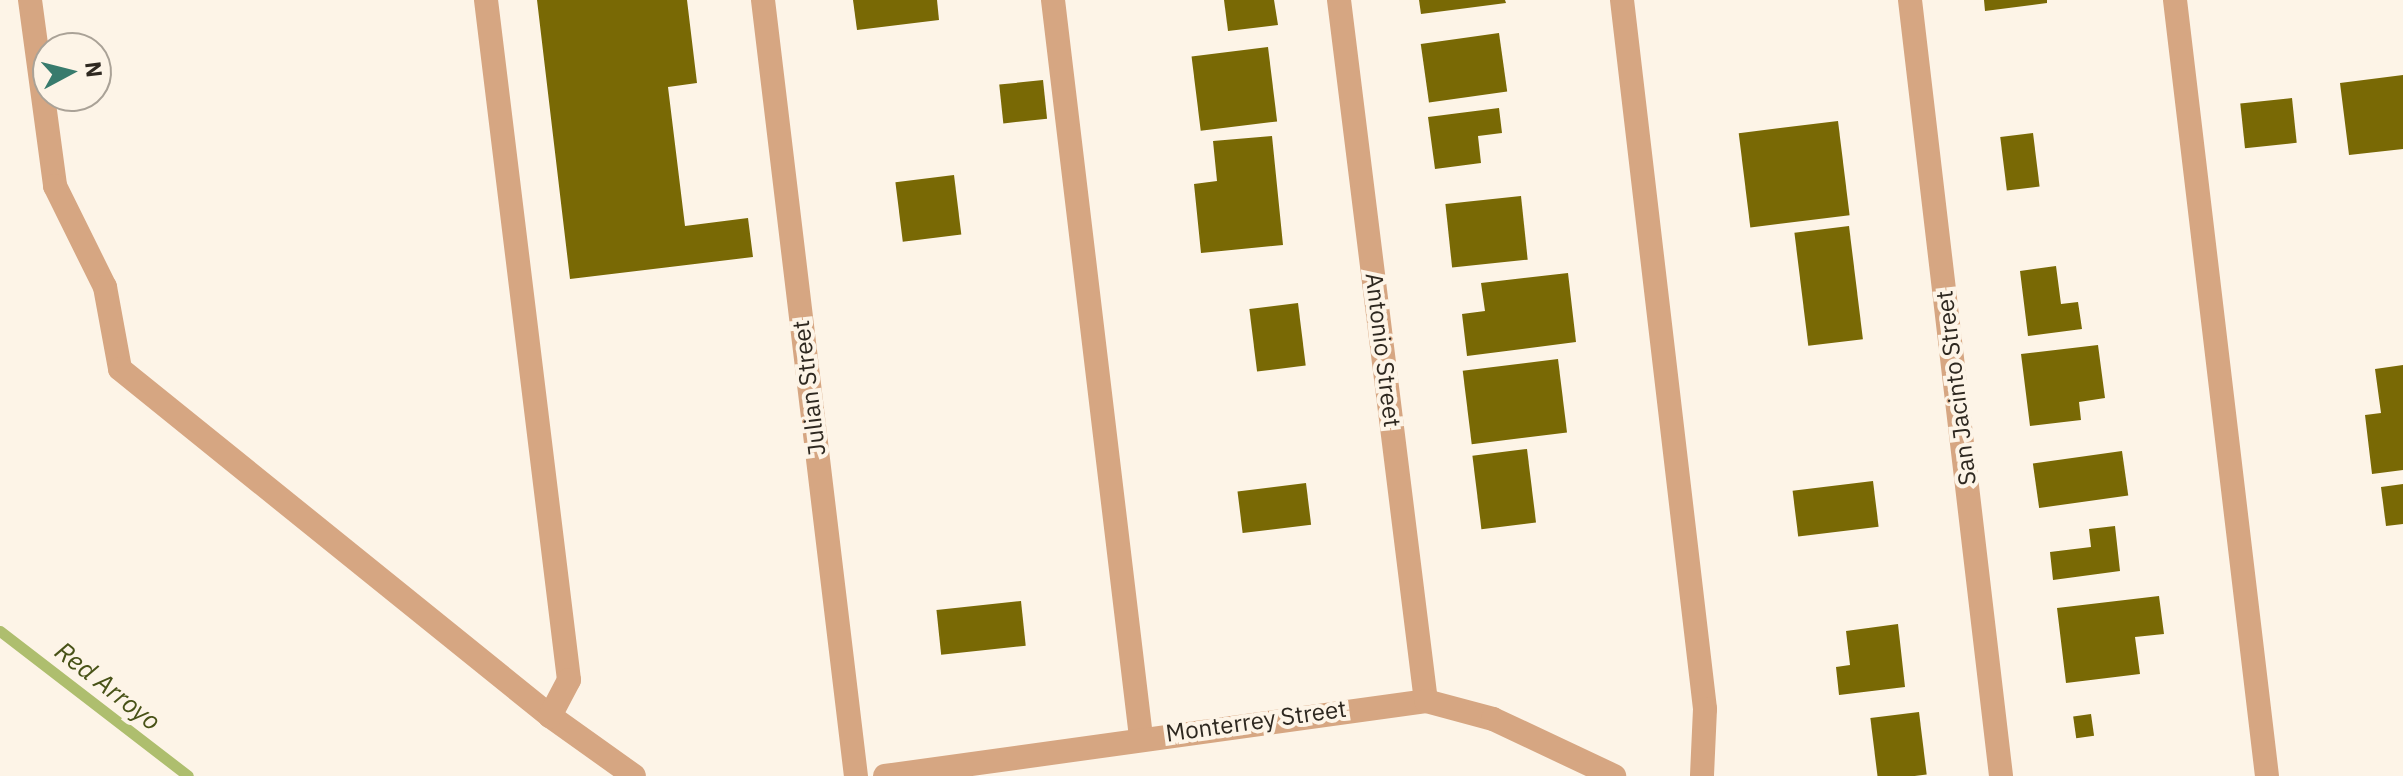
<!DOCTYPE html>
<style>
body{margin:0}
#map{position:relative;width:2403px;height:776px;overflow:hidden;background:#fdf4e7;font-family:"IBM Plex Sans",sans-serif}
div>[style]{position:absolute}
.stream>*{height:11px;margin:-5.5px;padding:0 5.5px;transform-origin:5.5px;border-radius:5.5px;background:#aebe6e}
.building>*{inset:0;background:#796905;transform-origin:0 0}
.minor>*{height:24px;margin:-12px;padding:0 12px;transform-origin:12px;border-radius:12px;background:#d6a682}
span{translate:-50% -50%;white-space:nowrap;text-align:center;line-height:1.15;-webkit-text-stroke:8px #fdf4e7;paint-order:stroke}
.street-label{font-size:24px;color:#2e2820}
.water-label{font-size:26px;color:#485217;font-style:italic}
.north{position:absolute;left:32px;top:32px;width:80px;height:80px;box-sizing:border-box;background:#fdf4e7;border:2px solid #aaa297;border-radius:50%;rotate:83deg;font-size:22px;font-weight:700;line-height:32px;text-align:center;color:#2e2820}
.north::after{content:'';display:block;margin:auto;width:28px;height:36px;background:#387b6d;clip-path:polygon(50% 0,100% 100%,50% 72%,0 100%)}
</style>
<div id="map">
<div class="stream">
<i style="left:0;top:631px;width:237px;rotate:37.6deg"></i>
</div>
<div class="building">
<i style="clip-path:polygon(537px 0,687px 0,697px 83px,668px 87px,685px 226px,748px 218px,753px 257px,570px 279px)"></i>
<i style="clip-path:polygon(853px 0,937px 0,939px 20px,857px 30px)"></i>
<i style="clip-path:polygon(1224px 0,1274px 0,1278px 25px,1228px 31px)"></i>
<i style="clip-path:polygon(1419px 0,1505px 0,1506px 3px,1421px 14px)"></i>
<i style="clip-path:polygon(1984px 0,2047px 0,2047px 3px,1985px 11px)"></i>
<i style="left:1499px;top:33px;width:59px;height:79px;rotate:82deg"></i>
<i style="left:1268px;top:47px;width:75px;height:77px;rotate:83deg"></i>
<i style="clip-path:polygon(2403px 75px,2403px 149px,2349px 155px,2340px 83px)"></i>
<i style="left:1043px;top:80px;width:39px;height:44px;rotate:84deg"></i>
<i style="left:2292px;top:98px;width:45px;height:52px;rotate:84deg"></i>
<i style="clip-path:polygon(1499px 108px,1502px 133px,1478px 136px,1481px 163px,1435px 169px,1428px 117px)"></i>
<i style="left:1838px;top:121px;width:95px;height:100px;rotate:83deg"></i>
<i style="left:2033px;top:133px;width:54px;height:33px;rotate:83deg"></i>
<i style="clip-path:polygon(1272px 136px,1283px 245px,1201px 253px,1194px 184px,1217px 181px,1213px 141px)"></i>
<i style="left:954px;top:175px;width:60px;height:59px;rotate:83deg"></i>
<i style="left:1521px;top:196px;width:64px;height:76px;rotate:84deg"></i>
<i style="left:1849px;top:226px;width:114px;height:55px;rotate:83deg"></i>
<i style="clip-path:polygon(2056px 266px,2061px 304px,2078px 302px,2082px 329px,2028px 336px,2020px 271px)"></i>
<i style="clip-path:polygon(1568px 273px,1576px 342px,1467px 356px,1462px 314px,1485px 311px,1481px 283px)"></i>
<i style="left:1298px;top:303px;width:63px;height:49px;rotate:83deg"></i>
<i style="clip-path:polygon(2098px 345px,2105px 398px,2079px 402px,2081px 420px,2030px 426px,2021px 354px)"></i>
<i style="left:1558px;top:359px;width:74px;height:96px;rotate:83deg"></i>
<i style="clip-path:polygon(2403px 365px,2403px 470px,2372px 474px,2365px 415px,2381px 413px,2375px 369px)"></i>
<i style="left:1527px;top:449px;width:74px;height:55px;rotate:83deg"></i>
<i style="left:2122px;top:451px;width:45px;height:90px;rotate:82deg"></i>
<i style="left:1873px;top:481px;width:46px;height:81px;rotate:83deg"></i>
<i style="left:1306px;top:483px;width:42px;height:69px;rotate:83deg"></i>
<i style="clip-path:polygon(2403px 484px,2403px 524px,2386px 526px,2381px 487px)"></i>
<i style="clip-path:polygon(2115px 526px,2120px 571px,2053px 580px,2050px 552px,2091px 547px,2089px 529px)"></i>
<i style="clip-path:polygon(2159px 596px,2164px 634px,2135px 637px,2140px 674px,2066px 683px,2057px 608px)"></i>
<i style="left:1021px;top:601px;width:45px;height:85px;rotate:84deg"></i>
<i style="clip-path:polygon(1898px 624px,1905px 687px,1839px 695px,1836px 667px,1850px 665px,1846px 631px)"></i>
<i style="left:1919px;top:712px;width:63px;height:49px;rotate:83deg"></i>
<i style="left:2091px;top:714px;width:22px;height:18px;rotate:82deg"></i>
</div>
<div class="minor">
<i style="left:30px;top:0;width:188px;rotate:82.3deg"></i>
<i style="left:55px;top:186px;width:113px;rotate:63.7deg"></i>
<i style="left:105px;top:287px;width:83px;rotate:79.6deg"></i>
<i style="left:120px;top:369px;width:553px;rotate:38.9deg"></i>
<i style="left:550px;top:716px;width:103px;rotate:35.5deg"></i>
<i style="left:486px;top:0;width:685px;rotate:83.04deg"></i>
<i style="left:569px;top:680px;width:41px;rotate:117.8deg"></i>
<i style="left:763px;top:0;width:782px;rotate:83.17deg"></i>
<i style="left:1053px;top:0;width:742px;rotate:83.19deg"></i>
<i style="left:1339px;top:0;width:706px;rotate:82.93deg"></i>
<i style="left:1622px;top:0;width:714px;rotate:83.32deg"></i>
<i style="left:1705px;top:709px;width:67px;rotate:92.6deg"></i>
<i style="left:1910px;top:0;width:781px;rotate:83.31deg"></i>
<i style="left:2175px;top:0;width:781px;rotate:83.24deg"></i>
<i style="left:885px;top:776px;width:546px;rotate:-7.89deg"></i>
<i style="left:1426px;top:701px;width:69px;rotate:15deg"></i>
<i style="left:1493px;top:719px;width:134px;rotate:25.2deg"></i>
</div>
<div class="street-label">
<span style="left:1383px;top:350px;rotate:83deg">Antonio Street</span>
<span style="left:809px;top:388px;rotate:-97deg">Julian Street</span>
<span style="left:1956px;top:388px;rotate:-97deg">San Jacinto Street</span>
<span style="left:1256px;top:721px;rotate:-8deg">Monterrey Street</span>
</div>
<div class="water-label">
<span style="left:108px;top:686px;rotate:38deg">Red Arroyo</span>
</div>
<div class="north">N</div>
</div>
